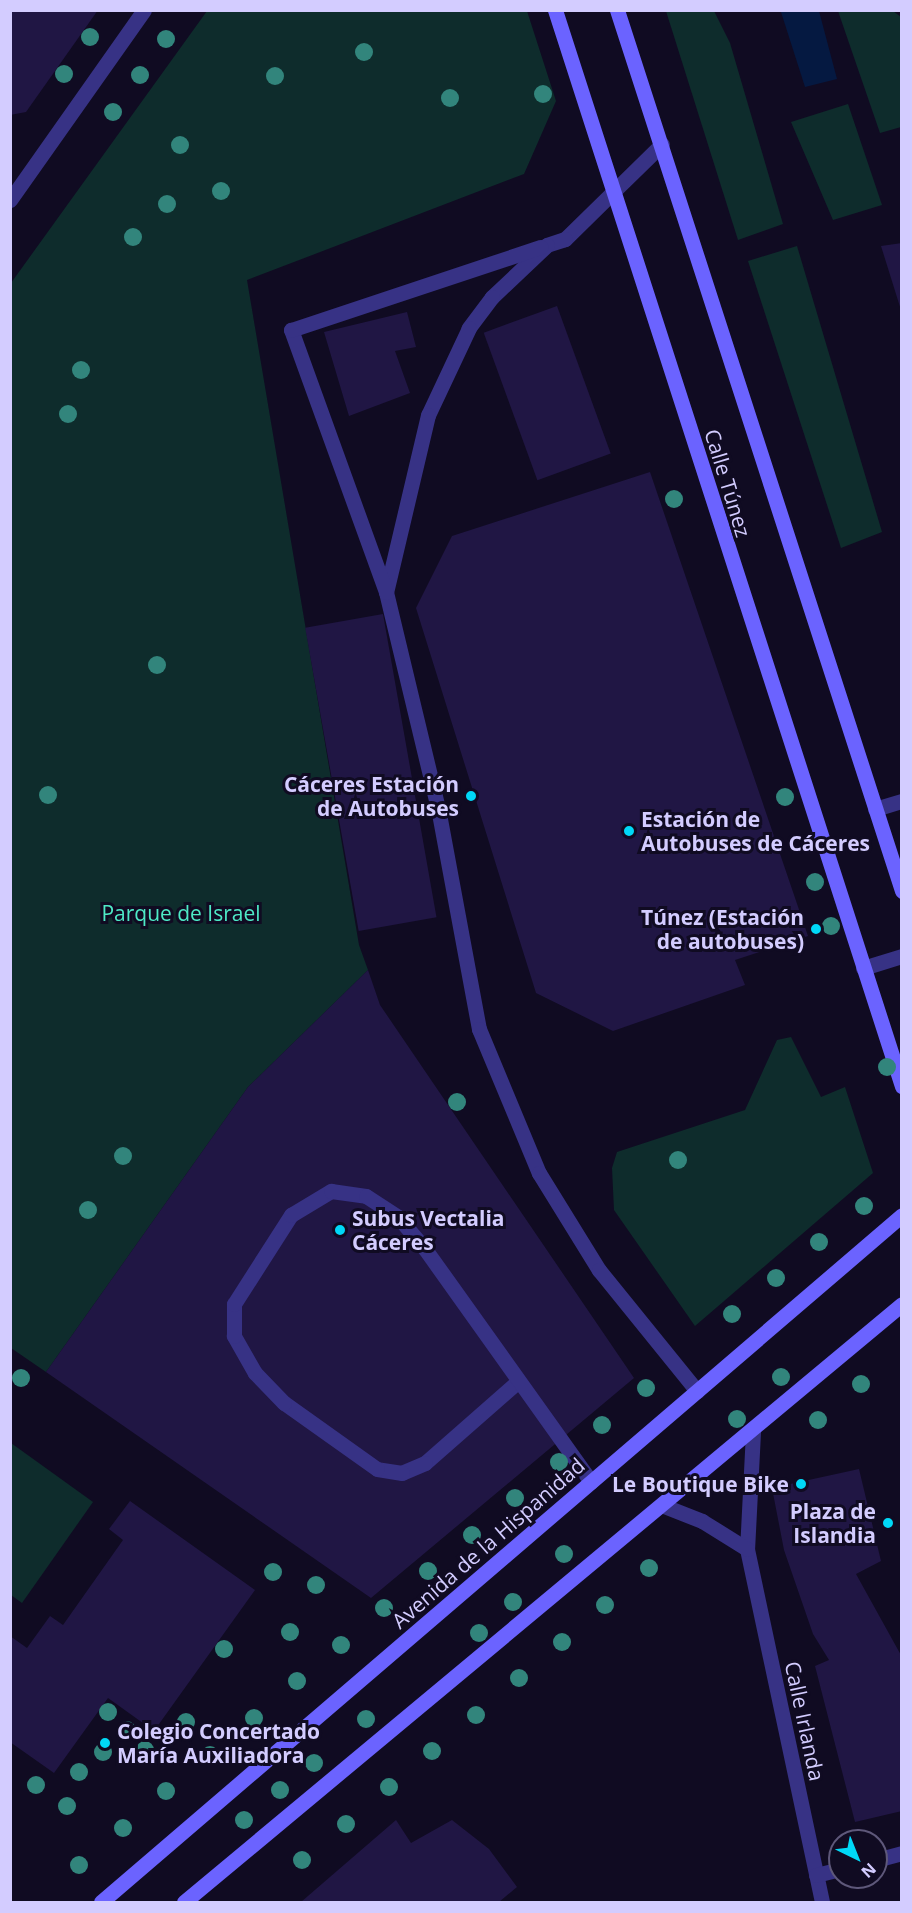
<!DOCTYPE html>
<meta charset="utf-8">
<style>
body{margin:0}
#map{position:relative;width:912px;height:1913px;overflow:hidden;background:#100b22;font-family:"Open Sans",sans-serif}
div>[style]{position:absolute}
.green>*{inset:0;background:#0e2c2c}
.water>*{inset:0;background:#051941}
.building>*{inset:0;background:#201644;transform-origin:0 0}
.lane>*{height:15px;margin:-7.5px;padding:0 7.5px;transform-origin:7.5px;border-radius:7.5px;background:#373285}
.street>*{height:15px;margin:-7.5px;padding:0 7.5px;transform-origin:7.5px;border-radius:7.5px;background:#373285}
.secondary>*{height:15px;margin:-7.5px;padding:0 7.5px;transform-origin:7.5px;border-radius:7.5px;background:#6b63ff}
.trees>*{width:18px;height:18px;margin:-9px;border-radius:50%;background:#32857c}
.dots>*{width:16px;height:16px;translate:-50% -50%;box-sizing:border-box;border:3px solid #100b22;border-radius:50%}
span{translate:-50% -50%;white-space:nowrap;text-align:center;line-height:1.15;-webkit-text-stroke:6px #100b22;paint-order:stroke}
.street-label{font-size:21px;color:#d3ccff}
.poi-label{font-size:21px;color:#d3ccff;font-weight:700}
.right{translate:-100% -50%;text-align:right}
.left{translate:0 -50%;text-align:left}
.park-label{font-size:21px;color:#4ee9c6}
.frame{position:absolute;inset:0;border:12px solid #d3ccff;pointer-events:none}
.north{position:absolute;left:828px;top:1829px;width:60px;height:60px;box-sizing:border-box;background:#100b22;border:2px solid #5e587a;border-radius:50%;rotate:137deg;font-size:16px;font-weight:700;line-height:24px;text-align:center;color:#d3ccff}
.north::after{content:'';display:block;margin:auto;width:21px;height:27px;background:#00d8f7;clip-path:polygon(50% 0,100% 100%,50% 72%,0 100%)}
</style>
<div id="map">
<div class="green">
<i style="clip-path:polygon(207px 11px,527px 11px,556px 101px,524px 174px,247px 280px,359px 945px,368px 970px,248px 1087px,46px 1372px,11px 1348px,11px 283px)"></i>
<i style="clip-path:polygon(666px 11px,714px 11px,730px 43px,783px 224px,738px 240px)"></i>
<i style="clip-path:polygon(838px 11px,893px 11px,901px 17px,901px 127px,880px 133px)"></i>
<i style="clip-path:polygon(848px 104px,882px 205px,833px 220px,791px 122px)"></i>
<i style="clip-path:polygon(797px 246px,882px 532px,841px 548px,748px 261px)"></i>
<i style="clip-path:polygon(791px 1037px,821px 1097px,845px 1087px,873px 1173px,695px 1326px,614px 1210px,612px 1168px,617px 1152px,745px 1110px,777px 1040px)"></i>
<i style="clip-path:polygon(11px 1443px,93px 1502px,22px 1603px,11px 1595px)"></i>
</div>
<div class="water">
<i style="clip-path:polygon(819px 11px,837px 79px,805px 87px,781px 12px)"></i>
</div>
<div class="building">
<i style="clip-path:polygon(10px 10px,98px 10px,26px 112px,10px 115px)"></i>
<i style="clip-path:polygon(902px 243px,902px 310px,901px 310px,881px 246px)"></i>
<i style="left:557px;top:306px;width:157px;height:78px;rotate:70deg"></i>
<i style="clip-path:polygon(407px 312px,416px 347px,395px 351px,410px 393px,349px 416px,324px 332px)"></i>
<i style="clip-path:polygon(650px 472px,808px 936px,735px 960px,745px 985px,613px 1031px,536px 993px,416px 608px,452px 536px)"></i>
<i style="left:383px;top:614px;width:308px;height:79px;rotate:80deg"></i>
<i style="clip-path:polygon(368px 970px,380px 1005px,634px 1378px,371px 1598px,46px 1372px,248px 1087px)"></i>
<i style="clip-path:polygon(859px 1469px,881px 1561px,856px 1574px,902px 1657px,902px 1811px,855px 1822px,815px 1666px,829px 1660px,813px 1634px,784px 1550px,772px 1488px)"></i>
<i style="clip-path:polygon(130px 1501px,255px 1590px,154px 1731px,108px 1698px,54px 1773px,10px 1742px,10px 1636px,27px 1648px,50px 1616px,63px 1625px,123px 1540px,109px 1529px)"></i>
<i style="clip-path:polygon(396px 1820px,411px 1843px,452px 1820px,489px 1849px,517px 1887px,499px 1902px,301px 1902px)"></i>
</div>
<div class="lane">
<i style="left:614px;top:191px;width:69px;rotate:135.6deg"></i>
<i style="left:565px;top:239px;width:19px;rotate:162deg"></i>
<i style="left:547px;top:245px;width:76px;rotate:136.6deg"></i>
<i style="left:492px;top:297px;width:39px;rotate:127deg"></i>
<i style="left:469px;top:328px;width:96px;rotate:115.2deg"></i>
<i style="left:428px;top:415px;width:182px;rotate:103.3deg"></i>
<i style="left:386px;top:592px;width:222px;rotate:76.5deg"></i>
<i style="left:438px;top:808px;width:225px;rotate:79.5deg"></i>
<i style="left:479px;top:1029px;width:156px;rotate:67.4deg"></i>
<i style="left:539px;top:1173px;width:114px;rotate:58.3deg"></i>
<i style="left:599px;top:1270px;width:156px;rotate:51deg"></i>
<i style="left:386px;top:592px;width:279px;rotate:-109.9deg"></i>
<i style="left:291px;top:330px;width:263px;rotate:-18.4deg"></i>
<i style="left:516px;top:1383px;width:121px;rotate:138.7deg"></i>
<i style="left:425px;top:1463px;width:25px;rotate:157deg"></i>
<i style="left:402px;top:1473px;width:25px;rotate:-171deg"></i>
<i style="left:377px;top:1469px;width:114px;rotate:-144.6deg"></i>
<i style="left:284px;top:1403px;width:42px;rotate:-134deg"></i>
<i style="left:255px;top:1373px;width:43px;rotate:-119.6deg"></i>
<i style="left:234px;top:1336px;width:32px;rotate:-90deg"></i>
<i style="left:234px;top:1304px;width:106px;rotate:-57.4deg"></i>
<i style="left:291px;top:1215px;width:47px;rotate:-31deg"></i>
<i style="left:331px;top:1191px;width:35px;rotate:8deg"></i>
<i style="left:366px;top:1196px;width:38px;rotate:33deg"></i>
<i style="left:398px;top:1217px;width:42px;rotate:49.8deg"></i>
<i style="left:425px;top:1249px;width:286px;rotate:54.5deg"></i>
</div>
<div class="street">
<i style="left:614px;top:191px;width:67px;rotate:-44.4deg"></i>
<i style="left:10px;top:200px;width:232px;rotate:-54.8deg"></i>
<i style="left:875px;top:809px;width:28px;rotate:-17deg"></i>
<i style="left:863px;top:968px;width:41px;rotate:-17.1deg"></i>
<i style="left:753px;top:1432px;width:117px;rotate:92.9deg"></i>
<i style="left:747px;top:1549px;width:361px;rotate:78deg"></i>
<i style="left:664px;top:1506px;width:41px;rotate:21.5deg"></i>
<i style="left:702px;top:1521px;width:53px;rotate:31.9deg"></i>
<i style="left:876px;top:1860px;width:27px;rotate:-15deg"></i>
<i style="left:816px;top:1875px;width:25px;rotate:-14deg"></i>
</div>
<div class="secondary">
<i style="left:555px;top:10px;width:1131px;rotate:72.13deg"></i>
<i style="left:617px;top:10px;width:926px;rotate:72.07deg"></i>
<i style="left:101px;top:1902px;width:1055px;rotate:-40.62deg"></i>
<i style="left:184px;top:1902px;width:934px;rotate:-39.79deg"></i>
</div>
<div class="trees">
<i style="left:90px;top:37px"></i>
<i style="left:166px;top:39px"></i>
<i style="left:364px;top:52px"></i>
<i style="left:64px;top:74px"></i>
<i style="left:140px;top:75px"></i>
<i style="left:275px;top:76px"></i>
<i style="left:543px;top:94px"></i>
<i style="left:450px;top:98px"></i>
<i style="left:113px;top:112px"></i>
<i style="left:180px;top:145px"></i>
<i style="left:221px;top:191px"></i>
<i style="left:167px;top:204px"></i>
<i style="left:133px;top:237px"></i>
<i style="left:81px;top:370px"></i>
<i style="left:68px;top:414px"></i>
<i style="left:674px;top:499px"></i>
<i style="left:157px;top:665px"></i>
<i style="left:48px;top:795px"></i>
<i style="left:785px;top:797px"></i>
<i style="left:815px;top:882px"></i>
<i style="left:831px;top:926px"></i>
<i style="left:887px;top:1067px"></i>
<i style="left:457px;top:1102px"></i>
<i style="left:123px;top:1156px"></i>
<i style="left:678px;top:1160px"></i>
<i style="left:864px;top:1206px"></i>
<i style="left:88px;top:1210px"></i>
<i style="left:819px;top:1242px"></i>
<i style="left:776px;top:1278px"></i>
<i style="left:732px;top:1314px"></i>
<i style="left:781px;top:1377px"></i>
<i style="left:21px;top:1378px"></i>
<i style="left:861px;top:1384px"></i>
<i style="left:646px;top:1388px"></i>
<i style="left:737px;top:1419px"></i>
<i style="left:818px;top:1420px"></i>
<i style="left:602px;top:1425px"></i>
<i style="left:559px;top:1462px"></i>
<i style="left:515px;top:1498px"></i>
<i style="left:472px;top:1535px"></i>
<i style="left:564px;top:1554px"></i>
<i style="left:649px;top:1568px"></i>
<i style="left:428px;top:1571px"></i>
<i style="left:273px;top:1572px"></i>
<i style="left:316px;top:1585px"></i>
<i style="left:513px;top:1602px"></i>
<i style="left:605px;top:1605px"></i>
<i style="left:384px;top:1608px"></i>
<i style="left:290px;top:1632px"></i>
<i style="left:479px;top:1633px"></i>
<i style="left:562px;top:1642px"></i>
<i style="left:341px;top:1645px"></i>
<i style="left:224px;top:1649px"></i>
<i style="left:519px;top:1678px"></i>
<i style="left:297px;top:1681px"></i>
<i style="left:108px;top:1712px"></i>
<i style="left:476px;top:1715px"></i>
<i style="left:254px;top:1718px"></i>
<i style="left:366px;top:1719px"></i>
<i style="left:186px;top:1722px"></i>
<i style="left:127px;top:1730px"></i>
<i style="left:145px;top:1750px"></i>
<i style="left:432px;top:1751px"></i>
<i style="left:103px;top:1752px"></i>
<i style="left:210px;top:1755px"></i>
<i style="left:314px;top:1763px"></i>
<i style="left:79px;top:1772px"></i>
<i style="left:36px;top:1785px"></i>
<i style="left:389px;top:1787px"></i>
<i style="left:280px;top:1790px"></i>
<i style="left:166px;top:1791px"></i>
<i style="left:67px;top:1806px"></i>
<i style="left:244px;top:1820px"></i>
<i style="left:346px;top:1824px"></i>
<i style="left:123px;top:1828px"></i>
<i style="left:302px;top:1860px"></i>
<i style="left:79px;top:1865px"></i>
</div>
<div class="dots">
<i style="left:471px;top:796px;background:#00d8f7"></i>
<i style="left:629px;top:831px;background:#00d8f7"></i>
<i style="left:816px;top:929px;background:#00d8f7"></i>
<i style="left:340px;top:1230px;background:#00d8f7"></i>
<i style="left:801px;top:1484px;background:#00d8f7"></i>
<i style="left:888px;top:1523px;background:#00d8f7"></i>
<i style="left:105px;top:1743px;background:#00d8f7"></i>
</div>
<div class="street-label">
<span style="left:728px;top:483px;rotate:73deg">Calle Túnez</span>
<span style="left:488px;top:1543px;rotate:-41deg">Avenida de la Hispanidad</span>
<span style="left:805px;top:1721px;rotate:78deg">Calle Irlanda</span>
</div>
<div class="poi-label">
<span class="right" style="left:459px;top:796px">Cáceres Estación<br>de Autobuses</span>
<span class="left" style="left:641px;top:831px">Estación de<br>Autobuses de Cáceres</span>
<span class="right" style="left:804px;top:929px">Túnez (Estación<br>de autobuses)</span>
<span class="left" style="left:352px;top:1230px">Subus Vectalia<br>Cáceres</span>
<span class="right" style="left:789px;top:1484px">Le Boutique Bike</span>
<span class="right" style="left:876px;top:1523px">Plaza de<br>Islandia</span>
<span class="left" style="left:117px;top:1743px">Colegio Concertado<br>María Auxiliadora</span>
</div>
<div class="park-label">
<span style="left:181px;top:913px">Parque de Israel</span>
</div>
<div class="frame"></div>
<div class="north">N</div>
</div>
